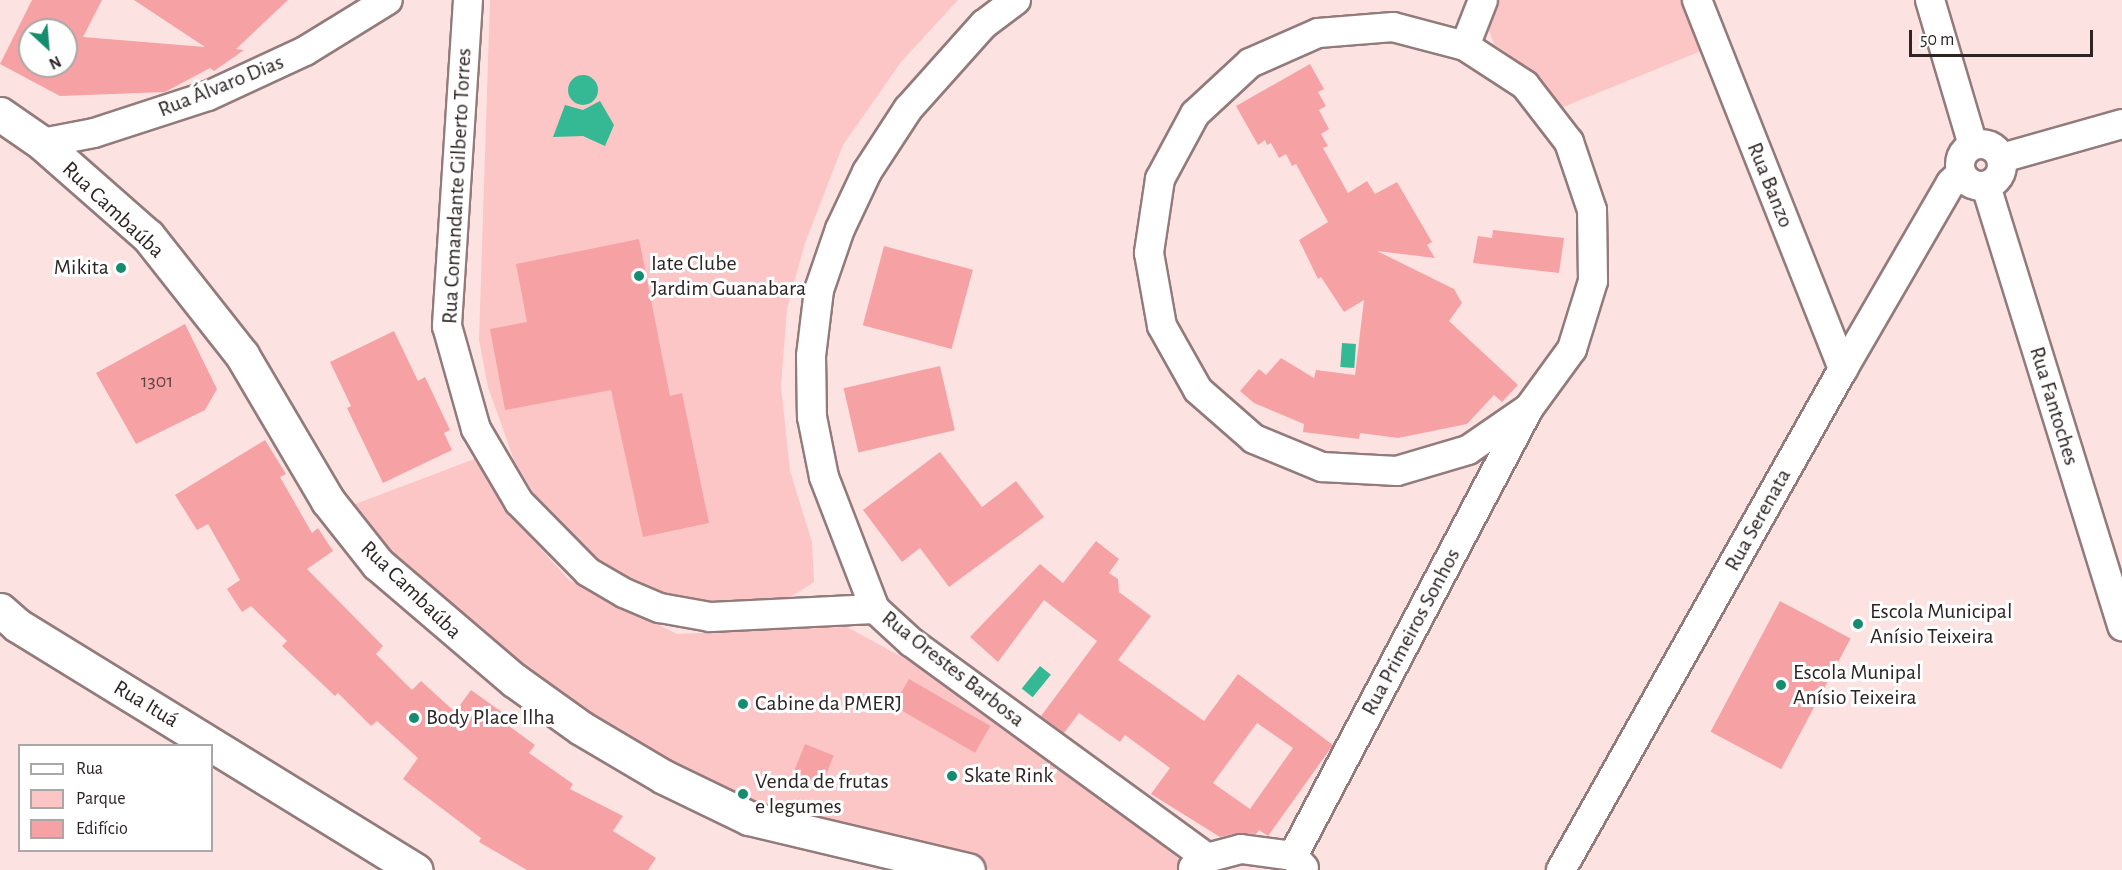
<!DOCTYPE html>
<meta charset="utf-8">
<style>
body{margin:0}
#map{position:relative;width:2122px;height:870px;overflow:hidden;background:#fde2e2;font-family:"Alegreya Sans",sans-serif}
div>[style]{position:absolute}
.green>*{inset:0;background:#fcc5c6}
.water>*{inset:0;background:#35b994;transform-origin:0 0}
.round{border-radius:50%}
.building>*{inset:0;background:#f6a2a5;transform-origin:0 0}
.roads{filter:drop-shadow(2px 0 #937b7b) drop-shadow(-2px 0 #937b7b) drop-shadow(0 2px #937b7b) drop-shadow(0 -2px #937b7b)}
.minor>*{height:28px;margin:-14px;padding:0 14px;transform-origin:14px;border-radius:14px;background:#fff}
.minor>.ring{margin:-14px;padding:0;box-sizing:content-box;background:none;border:28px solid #fff;border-radius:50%}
.tertiary>*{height:33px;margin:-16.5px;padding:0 16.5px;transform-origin:16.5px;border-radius:16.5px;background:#fff}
.dots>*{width:16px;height:16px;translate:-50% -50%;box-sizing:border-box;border:3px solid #fff;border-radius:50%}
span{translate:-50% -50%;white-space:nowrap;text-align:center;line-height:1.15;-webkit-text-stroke:6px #fff;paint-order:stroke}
.number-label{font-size:20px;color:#604444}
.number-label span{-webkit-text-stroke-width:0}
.street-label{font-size:22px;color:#2e2424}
.poi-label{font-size:22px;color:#2e2424}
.left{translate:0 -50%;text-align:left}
.right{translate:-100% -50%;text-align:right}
.legend{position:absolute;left:18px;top:744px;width:195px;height:108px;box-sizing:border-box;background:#fff;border:2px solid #aba7a7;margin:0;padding:8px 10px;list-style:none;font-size:18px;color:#2e2424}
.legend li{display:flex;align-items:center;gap:12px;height:30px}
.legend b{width:30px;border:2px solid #aba7a7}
.north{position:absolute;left:18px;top:18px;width:60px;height:60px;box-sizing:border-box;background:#fff;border:2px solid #aba7a7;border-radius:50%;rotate:154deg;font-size:16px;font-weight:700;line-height:24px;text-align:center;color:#2e2424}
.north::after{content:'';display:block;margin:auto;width:21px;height:27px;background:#158c6e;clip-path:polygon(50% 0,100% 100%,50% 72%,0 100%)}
.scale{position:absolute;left:1909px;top:30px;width:184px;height:27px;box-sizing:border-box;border:3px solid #2e2424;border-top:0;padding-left:8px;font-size:18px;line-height:21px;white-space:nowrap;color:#2e2424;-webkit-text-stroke:4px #fff;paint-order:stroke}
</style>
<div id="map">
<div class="green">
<i style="clip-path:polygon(490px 0,958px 0,901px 62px,843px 145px,805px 243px,787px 309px,781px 386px,790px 471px,812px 542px,814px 582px,778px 605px,703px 601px,643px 589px,585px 556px,542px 507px,514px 460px,488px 387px,479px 340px)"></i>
<i style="clip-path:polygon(1500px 0,1686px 0,1706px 49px,1563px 107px,1530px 69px,1494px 44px,1487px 26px)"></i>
<i style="clip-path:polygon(477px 458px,508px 513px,569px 580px,677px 634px,847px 627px,922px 668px,1049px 758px,1188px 866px,1182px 870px,992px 870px,754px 811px,672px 771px,452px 623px,353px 529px,353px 505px)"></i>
</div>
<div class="water">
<i class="round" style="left:568px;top:75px;width:30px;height:30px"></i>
<i style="clip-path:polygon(600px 101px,614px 125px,605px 146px,583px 136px,553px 137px,565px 105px,583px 110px)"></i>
<i style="left:1342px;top:343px;width:14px;height:24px;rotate:4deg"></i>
<i style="left:1040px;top:666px;width:14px;height:29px;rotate:39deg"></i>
</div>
<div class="building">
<i style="clip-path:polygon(evenodd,32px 0,102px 0,83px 37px,205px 47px,134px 0,288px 0,236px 49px,244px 50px,214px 71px,210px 68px,165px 92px,60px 96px,0 64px,32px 0,30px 30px,66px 30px,66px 66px,30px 66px,30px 30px)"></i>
<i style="clip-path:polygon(1310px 64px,1324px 89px,1318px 92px,1326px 106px,1319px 110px,1329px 129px,1321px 134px,1328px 146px,1323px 148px,1348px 193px,1367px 181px,1375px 194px,1397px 182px,1432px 242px,1427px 245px,1435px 258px,1377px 251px,1454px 289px,1462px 303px,1449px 321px,1518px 385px,1502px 402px,1494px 395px,1467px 424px,1398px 438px,1360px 433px,1359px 439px,1303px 432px,1304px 424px,1254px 403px,1240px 391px,1259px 369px,1266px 375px,1281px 358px,1314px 378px,1316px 370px,1355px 375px,1364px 300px,1344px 312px,1321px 277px,1318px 279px,1299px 240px,1328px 222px,1296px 164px,1292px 166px,1286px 154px,1279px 158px,1271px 143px,1267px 145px,1265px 140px,1258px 145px,1236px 106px)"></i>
<i style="clip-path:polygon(1493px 230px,1564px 238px,1559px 273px,1473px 263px,1478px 236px,1492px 238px)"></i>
<i style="clip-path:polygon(639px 239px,670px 396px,682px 393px,709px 523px,643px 537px,611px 390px,505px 410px,490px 329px,527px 322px,516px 264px)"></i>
<i style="left:884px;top:246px;width:92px;height:82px;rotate:15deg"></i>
<i style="clip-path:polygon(185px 324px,217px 389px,205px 410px,136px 444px,96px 373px)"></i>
<i style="clip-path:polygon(394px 331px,418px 381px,425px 377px,450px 430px,444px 433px,452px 450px,383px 483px,347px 408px,351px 406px,330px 362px)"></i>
<i style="left:940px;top:366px;width:66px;height:99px;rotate:77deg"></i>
<i style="clip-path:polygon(265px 440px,286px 474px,280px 477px,312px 533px,318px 528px,333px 551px,307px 569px,383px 646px,376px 654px,412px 690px,421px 681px,455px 712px,471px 690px,506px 715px,502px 721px,535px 745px,529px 753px,573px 784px,570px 789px,623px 816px,613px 831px,656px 858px,648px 870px,527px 870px,479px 842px,481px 838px,403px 779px,418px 758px,377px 721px,371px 726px,338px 693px,335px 696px,282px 646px,287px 641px,251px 606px,242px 612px,227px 589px,240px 580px,208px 524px,197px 530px,175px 495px)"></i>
<i style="clip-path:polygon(940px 452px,982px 507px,1016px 481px,1044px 517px,949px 587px,920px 548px,902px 562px,863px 510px)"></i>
<i style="clip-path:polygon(evenodd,1096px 541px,1119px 559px,1109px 573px,1118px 579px,1119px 592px,1151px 616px,1118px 660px,1204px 721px,1238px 674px,1333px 745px,1268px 836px,1259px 830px,1256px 834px,1237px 833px,1220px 837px,1151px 794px,1170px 768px,1125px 735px,1120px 742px,1079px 713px,1064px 733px,1041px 716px,1097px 641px,1044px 600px,998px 662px,970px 637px,1040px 564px,1063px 583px,1096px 541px,1257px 723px,1293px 748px,1250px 809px,1213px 783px,1257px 723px)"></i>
<i style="left:1780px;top:601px;width:80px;height:148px;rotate:28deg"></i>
<i style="left:909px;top:679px;width:94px;height:31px;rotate:30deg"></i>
<i style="left:805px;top:744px;width:31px;height:32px;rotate:22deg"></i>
</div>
<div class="roads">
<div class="minor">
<i style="left:468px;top:0;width:327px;rotate:93.7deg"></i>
<i style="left:447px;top:326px;width:107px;rotate:74.3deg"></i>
<i style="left:476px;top:429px;width:85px;rotate:59.5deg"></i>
<i style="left:519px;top:502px;width:98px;rotate:45.4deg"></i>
<i style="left:588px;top:572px;width:42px;rotate:30.3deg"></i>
<i style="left:624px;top:593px;width:39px;rotate:23deg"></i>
<i style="left:660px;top:608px;width:51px;rotate:10.2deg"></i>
<i style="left:710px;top:617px;width:165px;rotate:-2.8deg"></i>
<i style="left:1016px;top:0;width:40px;rotate:143deg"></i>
<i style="left:984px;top:24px;width:114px;rotate:131.8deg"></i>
<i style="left:908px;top:109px;width:75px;rotate:123.1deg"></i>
<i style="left:867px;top:172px;width:63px;rotate:115.3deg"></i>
<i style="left:840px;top:229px;width:65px;rotate:109deg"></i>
<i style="left:819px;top:290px;width:66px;rotate:96.9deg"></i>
<i style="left:811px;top:356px;width:61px;rotate:89.1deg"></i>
<i style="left:812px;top:417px;width:61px;rotate:78.7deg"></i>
<i style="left:824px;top:477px;width:142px;rotate:68.9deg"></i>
<i style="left:875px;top:609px;width:49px;rotate:42.5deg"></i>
<i style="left:911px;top:642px;width:366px;rotate:36.1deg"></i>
<i style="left:1697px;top:0;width:397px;rotate:68.4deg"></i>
<i style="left:1930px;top:0;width:151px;rotate:73.5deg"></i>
<i style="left:1465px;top:46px;width:49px;rotate:-68.6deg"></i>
<i style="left:42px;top:143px;width:53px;rotate:-10.9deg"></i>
<i style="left:94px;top:133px;width:120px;rotate:-18deg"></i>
<i style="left:208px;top:96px;width:107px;rotate:-24.9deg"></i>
<i style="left:305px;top:51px;width:97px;rotate:-31.6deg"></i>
<i class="ring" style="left:1960px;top:144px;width:14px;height:14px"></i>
<i style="left:2002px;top:158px;width:125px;rotate:-15.8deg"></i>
<i style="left:1986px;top:186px;width:461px;rotate:72.8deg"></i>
<i style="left:1293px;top:856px;width:506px;rotate:-62.22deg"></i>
<i style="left:1529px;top:408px;width:73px;rotate:-53.9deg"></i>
<i style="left:1572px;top:349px;width:71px;rotate:-72.8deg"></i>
<i style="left:1593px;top:281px;width:71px;rotate:-90.8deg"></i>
<i style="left:1592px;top:210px;width:72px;rotate:-108.7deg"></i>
<i style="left:1569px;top:142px;width:72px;rotate:-127.7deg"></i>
<i style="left:1525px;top:85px;width:72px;rotate:-147deg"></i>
<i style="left:1465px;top:46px;width:74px;rotate:-165.2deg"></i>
<i style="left:1393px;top:27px;width:75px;rotate:175.4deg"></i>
<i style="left:1318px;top:33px;width:74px;rotate:156.2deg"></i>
<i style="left:1250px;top:63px;width:75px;rotate:137.2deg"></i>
<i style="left:1195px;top:114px;width:74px;rotate:118.3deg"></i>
<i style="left:1160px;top:179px;width:75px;rotate:98.5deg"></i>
<i style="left:1149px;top:253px;width:74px;rotate:79.9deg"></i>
<i style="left:1162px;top:326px;width:73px;rotate:60.6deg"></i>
<i style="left:1198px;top:390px;width:74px;rotate:41.2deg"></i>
<i style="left:1254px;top:439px;width:74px;rotate:22.4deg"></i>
<i style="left:1322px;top:467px;width:75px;rotate:3.1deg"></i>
<i style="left:1397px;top:471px;width:74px;rotate:-16.5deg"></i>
<i style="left:1468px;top:450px;width:74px;rotate:-34.5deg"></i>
<i style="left:1193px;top:868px;width:17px;rotate:-36deg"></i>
<i style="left:1207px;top:858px;width:35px;rotate:-15deg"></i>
<i style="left:1241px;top:849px;width:52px;rotate:7.7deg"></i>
<i style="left:1293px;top:856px;width:16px;rotate:47deg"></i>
<i style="left:1561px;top:870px;width:575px;rotate:-60.63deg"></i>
<i style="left:1843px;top:369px;width:215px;rotate:-59.9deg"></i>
<i style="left:1951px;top:183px;width:14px;rotate:-45deg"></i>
</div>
<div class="tertiary">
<i style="left:0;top:114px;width:51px;rotate:34.6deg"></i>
<i style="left:42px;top:143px;width:141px;rotate:41.3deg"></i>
<i style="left:148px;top:236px;width:152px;rotate:51.7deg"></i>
<i style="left:242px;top:355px;width:169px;rotate:59.5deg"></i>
<i style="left:328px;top:501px;width:80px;rotate:51.6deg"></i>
<i style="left:378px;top:564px;width:179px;rotate:40.5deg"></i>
<i style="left:514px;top:680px;width:82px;rotate:35.6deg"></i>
<i style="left:581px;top:728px;width:96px;rotate:30.6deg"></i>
<i style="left:664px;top:777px;width:94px;rotate:25.8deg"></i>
<i style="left:749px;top:818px;width:225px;rotate:13.4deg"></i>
<i style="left:0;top:610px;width:23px;rotate:41deg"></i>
<i style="left:17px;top:625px;width:468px;rotate:31.6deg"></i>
</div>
</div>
<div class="dots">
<i style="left:121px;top:268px;background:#158c6e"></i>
<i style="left:639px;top:276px;background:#158c6e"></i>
<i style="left:1858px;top:624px;background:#158c6e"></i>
<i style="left:1781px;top:685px;background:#158c6e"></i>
<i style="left:743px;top:704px;background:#158c6e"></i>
<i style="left:414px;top:718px;background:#158c6e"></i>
<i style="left:952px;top:776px;background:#158c6e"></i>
<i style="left:743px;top:794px;background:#158c6e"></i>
</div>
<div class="number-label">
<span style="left:157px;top:381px">1301</span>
</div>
<div class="street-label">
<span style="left:221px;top:86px;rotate:-22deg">Rua Álvaro Dias</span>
<span style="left:1770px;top:185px;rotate:68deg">Rua Banzo</span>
<span style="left:457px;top:186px;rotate:-87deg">Rua Comandante Gilberto Torres</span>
<span style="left:113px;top:210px;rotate:43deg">Rua Cambaúba</span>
<span style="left:2054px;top:406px;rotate:73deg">Rua Fantoches</span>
<span style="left:1758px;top:520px;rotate:-61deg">Rua Serenata</span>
<span style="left:411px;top:590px;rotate:44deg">Rua Cambaúba</span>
<span style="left:1411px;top:632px;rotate:-62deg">Rua Primeiros Sonhos</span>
<span style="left:953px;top:669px;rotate:38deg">Rua Orestes Barbosa</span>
<span style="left:146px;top:704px;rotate:31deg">Rua Ituá</span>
</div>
<div class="poi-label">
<span class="left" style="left:651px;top:276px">Iate Clube<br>Jardim Guanabara</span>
<span class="right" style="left:109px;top:268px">Mikita</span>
<span class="left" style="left:1870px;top:624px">Escola Municipal<br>Anísio Teixeira</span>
<span class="left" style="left:1793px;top:685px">Escola Munipal<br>Anísio Teixeira</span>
<span class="left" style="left:755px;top:704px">Cabine da PMERJ</span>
<span class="left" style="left:426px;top:718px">Body Place Ilha</span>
<span class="left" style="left:964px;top:776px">Skate Rink</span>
<span class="left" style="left:755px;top:794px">Venda de frutas<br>e legumes</span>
</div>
<ul class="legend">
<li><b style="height:8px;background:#fff"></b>Rua</li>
<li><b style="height:16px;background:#fcc5c6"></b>Parque</li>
<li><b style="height:16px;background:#f6a2a5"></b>Edifício</li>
</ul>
<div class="north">N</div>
<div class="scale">50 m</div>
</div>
